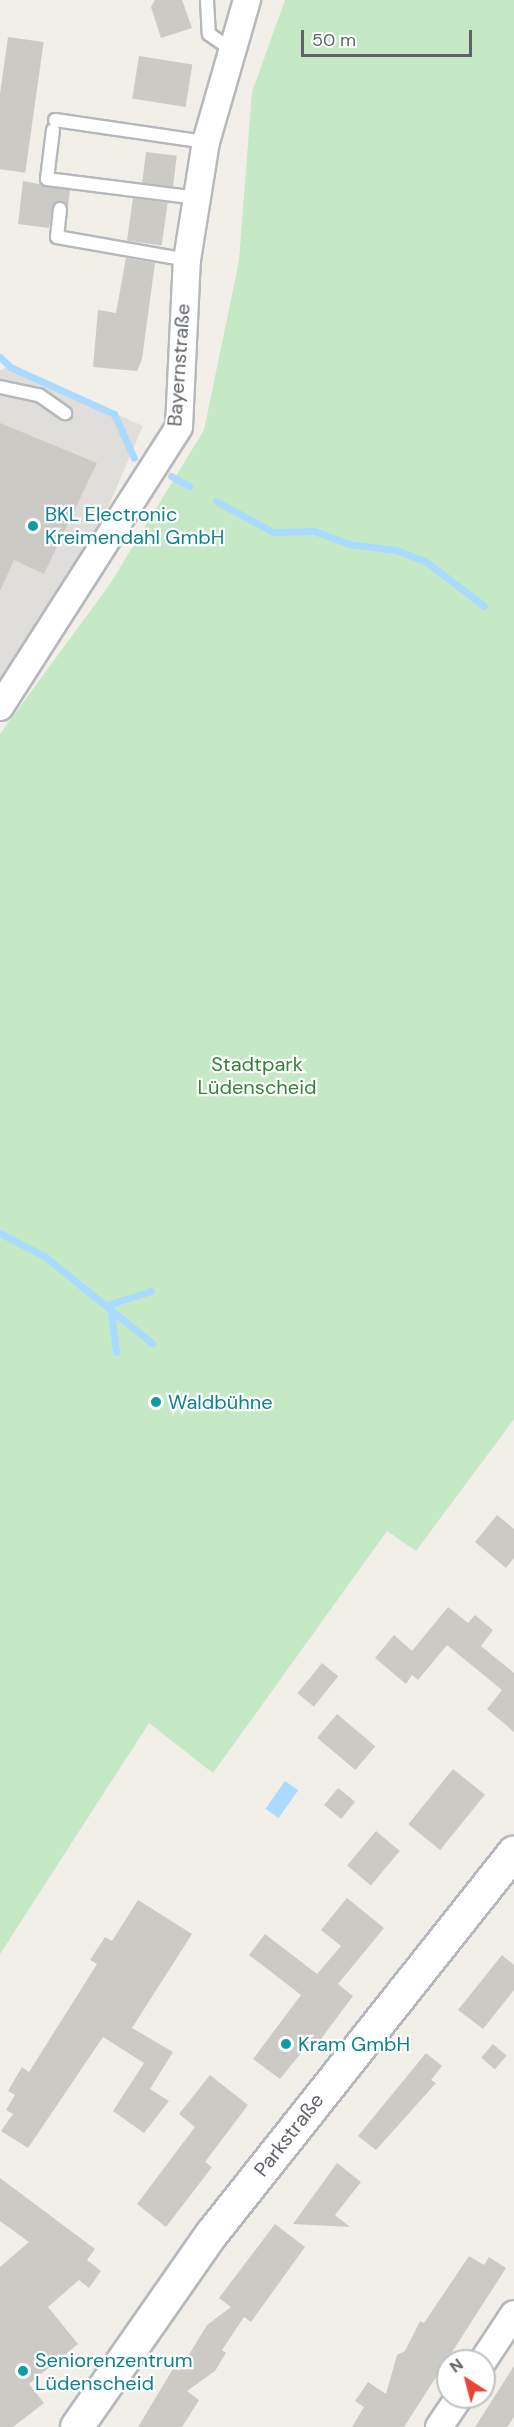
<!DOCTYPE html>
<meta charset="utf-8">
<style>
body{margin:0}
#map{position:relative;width:514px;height:2427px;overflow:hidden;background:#f1efe8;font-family:"DM Sans",sans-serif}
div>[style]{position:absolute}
.industrial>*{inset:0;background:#e0deda}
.green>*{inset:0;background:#c5e8c5}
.water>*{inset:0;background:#aadaff;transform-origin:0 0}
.stream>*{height:7px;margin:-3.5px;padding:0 3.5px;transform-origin:3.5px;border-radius:3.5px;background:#aadaff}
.building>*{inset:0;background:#cccac5;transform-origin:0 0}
.roads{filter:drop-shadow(2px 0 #b5b8bc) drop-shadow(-2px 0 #b5b8bc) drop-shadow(0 2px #b5b8bc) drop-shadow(0 -2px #b5b8bc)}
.service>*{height:12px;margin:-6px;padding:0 6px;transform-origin:6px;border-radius:6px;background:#fff}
.minor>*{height:26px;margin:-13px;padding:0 13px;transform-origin:13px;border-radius:13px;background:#fff}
.tertiary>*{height:32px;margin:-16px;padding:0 16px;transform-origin:16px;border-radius:16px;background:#fff}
.dots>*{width:16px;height:16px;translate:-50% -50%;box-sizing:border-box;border:3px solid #fff;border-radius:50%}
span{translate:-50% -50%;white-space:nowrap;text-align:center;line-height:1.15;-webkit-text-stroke:4.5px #fff;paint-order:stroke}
.street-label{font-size:20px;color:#5f6368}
.culture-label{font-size:20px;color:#0d838f}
.left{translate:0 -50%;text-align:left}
.park-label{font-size:20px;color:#348238}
.north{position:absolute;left:436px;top:2349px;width:60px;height:60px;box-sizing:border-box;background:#fff;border:2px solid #bfc1c3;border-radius:50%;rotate:324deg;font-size:16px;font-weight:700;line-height:24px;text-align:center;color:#5f6368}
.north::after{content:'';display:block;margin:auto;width:21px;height:27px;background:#ea4335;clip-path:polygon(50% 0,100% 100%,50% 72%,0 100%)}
.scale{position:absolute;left:301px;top:30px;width:171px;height:27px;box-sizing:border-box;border:3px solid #5f6368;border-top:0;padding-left:8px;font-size:18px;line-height:21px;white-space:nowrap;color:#5f6368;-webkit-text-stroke:4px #fff;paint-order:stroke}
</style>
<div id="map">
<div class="industrial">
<i style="clip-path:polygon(10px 367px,143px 426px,93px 542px,0 680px,0 370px)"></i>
</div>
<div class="green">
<i style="clip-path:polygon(285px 0,514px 0,514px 1419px,416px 1551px,387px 1531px,213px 1773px,149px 1723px,0 1954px,0 734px,110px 584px,204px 430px,239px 261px,252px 92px)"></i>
</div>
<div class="water">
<i style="left:285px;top:1781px;width:16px;height:34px;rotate:35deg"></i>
</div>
<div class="stream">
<i style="left:0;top:357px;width:14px;rotate:45deg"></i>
<i style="left:10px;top:367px;width:114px;rotate:24.3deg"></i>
<i style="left:114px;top:414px;width:48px;rotate:65.6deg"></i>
<i style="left:171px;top:476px;width:21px;rotate:29deg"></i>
<i style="left:216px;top:501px;width:65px;rotate:28.5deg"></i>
<i style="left:273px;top:532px;width:41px;rotate:-1.4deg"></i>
<i style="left:314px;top:531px;width:37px;rotate:20deg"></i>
<i style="left:349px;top:544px;width:47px;rotate:7.3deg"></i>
<i style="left:396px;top:550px;width:31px;rotate:21deg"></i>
<i style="left:425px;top:561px;width:74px;rotate:37.3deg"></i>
<i style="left:0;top:1233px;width:50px;rotate:27.6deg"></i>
<i style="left:44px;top:1256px;width:139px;rotate:38.9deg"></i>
<i style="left:116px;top:1352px;width:48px;rotate:-97.1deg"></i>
<i style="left:110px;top:1304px;width:43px;rotate:-17.6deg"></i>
</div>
<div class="building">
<i style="clip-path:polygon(155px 0,182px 0,192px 28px,161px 38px,151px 7px)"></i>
<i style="left:8px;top:37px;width:36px;height:132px;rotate:8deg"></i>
<i style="left:139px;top:56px;width:54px;height:43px;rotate:9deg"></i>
<i style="left:146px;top:152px;width:31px;height:31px;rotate:7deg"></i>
<i style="clip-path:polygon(23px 181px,70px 190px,68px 206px,61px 201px,53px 204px,49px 228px,18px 224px)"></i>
<i style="left:133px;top:198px;width:35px;height:43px;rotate:8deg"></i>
<i style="clip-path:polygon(126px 258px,155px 263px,142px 359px,137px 371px,93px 367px,98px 310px,116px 313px)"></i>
<i style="clip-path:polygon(0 423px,97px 463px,44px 574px,14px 560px,0 591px)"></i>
<i style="clip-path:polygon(497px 1515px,514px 1529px,514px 1558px,506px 1568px,475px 1542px)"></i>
<i style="clip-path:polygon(448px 1607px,468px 1623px,475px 1615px,493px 1630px,481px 1646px,514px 1673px,514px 1732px,487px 1709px,502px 1690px,447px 1645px,418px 1680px,412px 1675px,406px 1684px,375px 1658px,394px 1635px,412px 1651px)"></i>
<i style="left:322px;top:1663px;width:21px;height:39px;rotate:39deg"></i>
<i style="left:337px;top:1714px;width:50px;height:31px;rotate:40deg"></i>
<i style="left:453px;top:1769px;width:41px;height:71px;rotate:39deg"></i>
<i style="left:338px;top:1788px;width:22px;height:22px;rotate:39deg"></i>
<i style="left:376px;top:1831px;width:31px;height:45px;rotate:40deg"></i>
<i style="clip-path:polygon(347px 1898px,384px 1928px,338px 1984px,353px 1996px,315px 2047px,309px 2043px,280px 2079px,253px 2059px,301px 1995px,249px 1955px,265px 1934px,317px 1974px,341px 1946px,321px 1930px)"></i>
<i style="clip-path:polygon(138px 1900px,192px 1934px,132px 2028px,173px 2052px,150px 2089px,169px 2101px,144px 2133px,113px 2111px,144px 2063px,103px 2037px,28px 2148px,1px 2131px,13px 2114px,6px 2110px,15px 2095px,8px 2091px,22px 2067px,29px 2072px,97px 1964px,90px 1960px,105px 1937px,112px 1941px)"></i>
<i style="clip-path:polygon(502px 1955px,514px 1965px,514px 1990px,483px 2029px,458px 2010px)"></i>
<i style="left:493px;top:2044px;width:18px;height:18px;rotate:41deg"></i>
<i style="clip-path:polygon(426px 2053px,442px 2066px,431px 2080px,436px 2083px,376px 2150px,358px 2136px)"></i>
<i style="clip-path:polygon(210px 2075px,248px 2105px,205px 2162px,212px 2167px,166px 2227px,137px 2204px,195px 2127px,179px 2114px)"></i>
<i style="clip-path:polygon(337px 2163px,361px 2182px,335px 2215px,350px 2227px,293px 2224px)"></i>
<i style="clip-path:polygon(0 2178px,95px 2249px,87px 2260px,101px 2271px,89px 2288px,79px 2280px,48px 2307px,78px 2344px,29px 2384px,44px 2403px,13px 2427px,0 2427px,0 2267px,29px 2242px,0 2221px)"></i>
<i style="clip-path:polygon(275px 2224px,305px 2247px,251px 2322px,244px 2317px,222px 2350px,226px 2353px,215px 2371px,187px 2391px,199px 2400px,182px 2427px,138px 2427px,174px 2367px,179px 2371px,207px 2325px,231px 2307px,219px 2298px)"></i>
<i style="clip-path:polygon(469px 2256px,484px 2265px,489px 2257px,506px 2268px,404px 2427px,352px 2427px,364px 2407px,355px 2401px,368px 2382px,386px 2394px,397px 2355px,405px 2351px,420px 2321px,424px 2323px)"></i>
<i style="clip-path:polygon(514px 2366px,514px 2417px,507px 2427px,475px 2427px)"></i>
</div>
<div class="roads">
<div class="service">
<i style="left:207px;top:0;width:34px;rotate:87deg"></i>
<i style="left:209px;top:34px;width:24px;rotate:35deg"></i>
<i style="left:55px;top:120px;width:153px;rotate:8.3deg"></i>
<i style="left:53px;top:130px;width:49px;rotate:97deg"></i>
<i style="left:47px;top:179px;width:152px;rotate:7.2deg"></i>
<i style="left:60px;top:209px;width:28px;rotate:96deg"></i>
<i style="left:57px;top:237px;width:132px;rotate:10deg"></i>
<i style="left:0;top:387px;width:40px;rotate:12deg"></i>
<i style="left:39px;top:395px;width:32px;rotate:35deg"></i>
</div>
<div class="minor">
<i style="left:0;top:707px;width:332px;rotate:-57.4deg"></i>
<i style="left:179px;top:427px;width:167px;rotate:-87.3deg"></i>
<i style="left:187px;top:260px;width:120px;rotate:-80.9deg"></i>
<i style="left:206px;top:142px;width:148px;rotate:-73.9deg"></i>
<i style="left:483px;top:2361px;width:56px;rotate:-56.6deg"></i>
<i style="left:439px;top:2427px;width:36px;rotate:-56deg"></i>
</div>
<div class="tertiary">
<i style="left:77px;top:2427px;width:234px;rotate:-55.1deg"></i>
<i style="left:211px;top:2235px;width:488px;rotate:-51.6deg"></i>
</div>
</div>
<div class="dots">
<i style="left:33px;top:526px;background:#0f9aa8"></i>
<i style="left:156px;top:1402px;background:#0f9aa8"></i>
<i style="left:286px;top:2044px;background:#0f9aa8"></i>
<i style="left:23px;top:2371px;background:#0f9aa8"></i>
</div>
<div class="street-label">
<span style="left:179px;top:365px;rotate:-86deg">Bayernstraße</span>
<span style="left:289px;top:2135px;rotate:-52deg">Parkstraße</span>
</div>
<div class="culture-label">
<span class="left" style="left:45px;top:526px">BKL Electronic<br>Kreimendahl GmbH</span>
<span class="left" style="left:168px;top:1402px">Waldbühne</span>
<span class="left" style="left:298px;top:2044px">Kram GmbH</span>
<span class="left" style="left:35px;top:2372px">Seniorenzentrum<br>Lüdenscheid</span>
</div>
<div class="park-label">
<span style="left:257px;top:1076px">Stadtpark<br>Lüdenscheid</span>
</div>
<div class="north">N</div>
<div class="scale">50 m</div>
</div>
